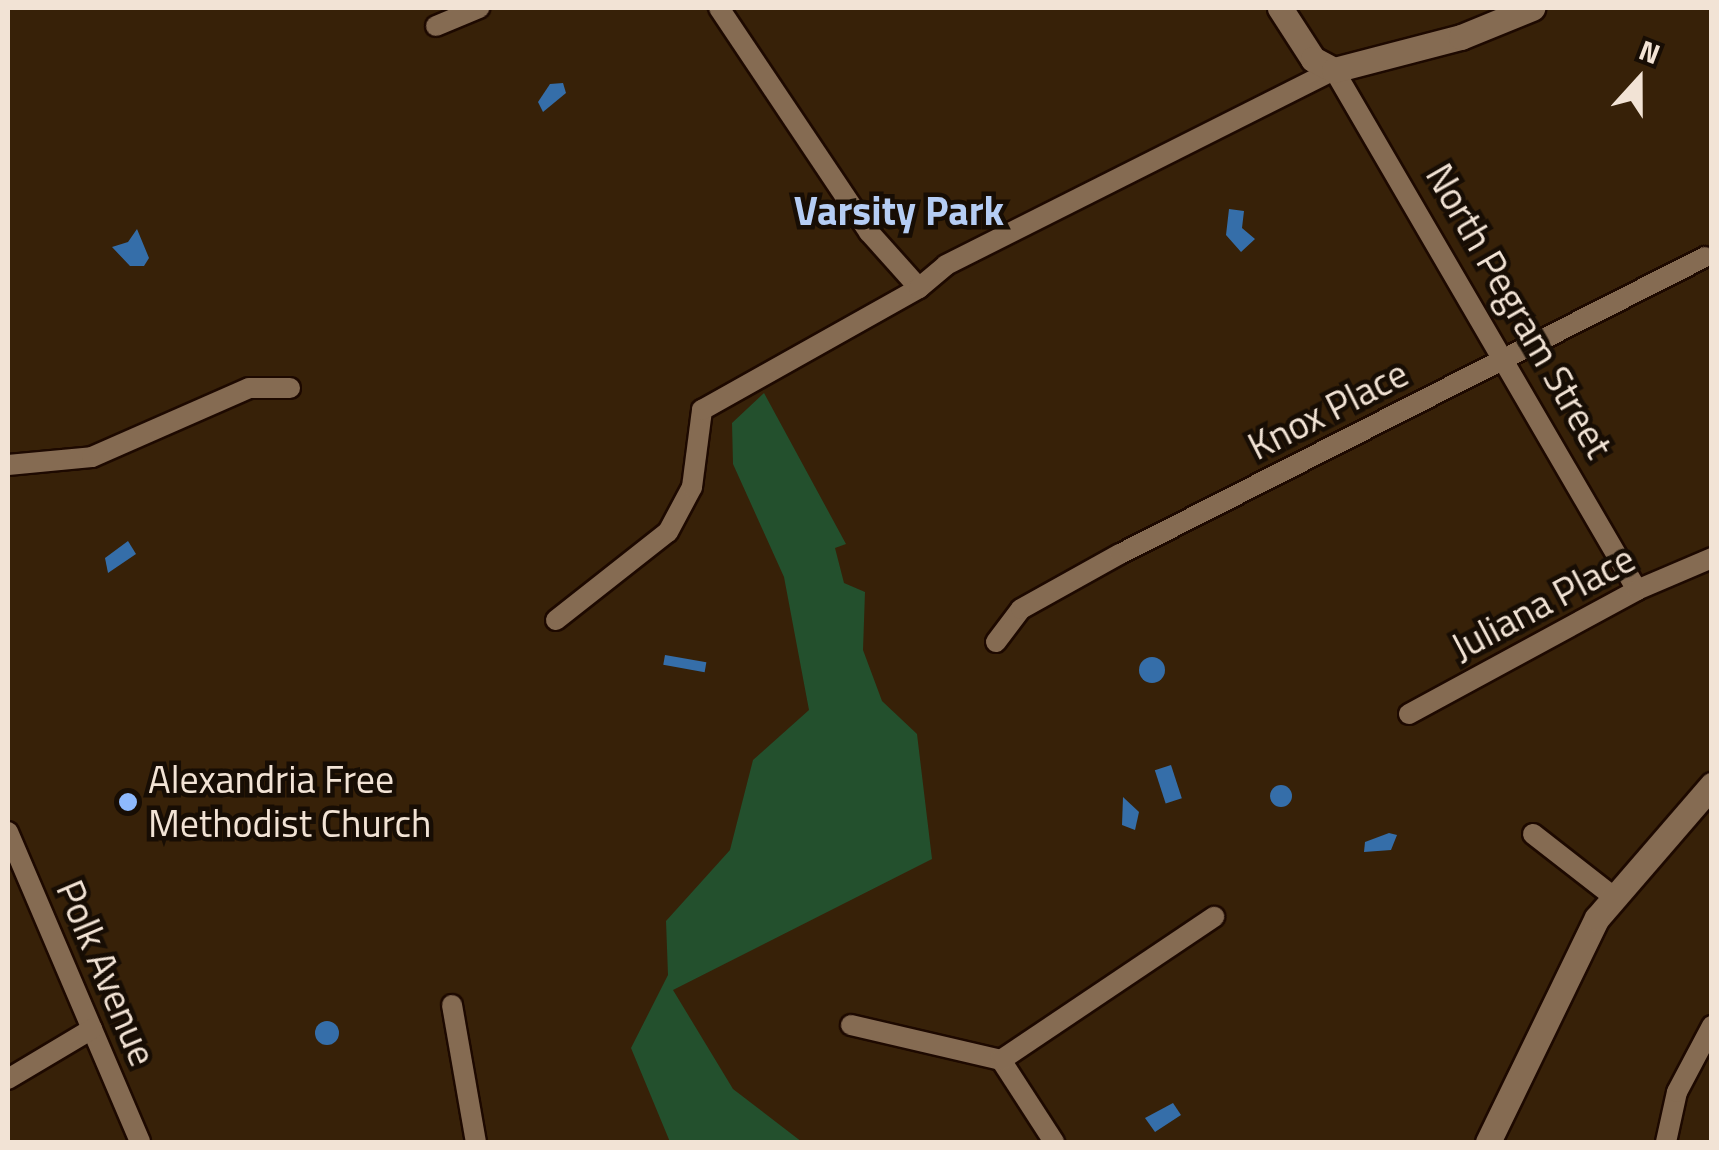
<!DOCTYPE html>
<style>
body{margin:0}
#map{position:relative;width:1719px;height:1150px;overflow:hidden;background:#372108;font-family:"Titillium Web",sans-serif}
div>[style]{position:absolute}
.green>*{inset:0;background:#23502d}
.water>*{inset:0;background:#356ea9;transform-origin:0 0}
.round{border-radius:50%}
.roads{filter:drop-shadow(2px 0 #1d0900) drop-shadow(-2px 0 #1d0900) drop-shadow(0 2px #1d0900) drop-shadow(0 -2px #1d0900)}
.minor>*{height:20px;margin:-10px;padding:0 10px;transform-origin:10px;border-radius:10px;background:#856b52}
.tertiary>*{height:25px;margin:-12.5px;padding:0 12.5px;transform-origin:12.5px;border-radius:12.5px;background:#856b52}
.dots>*{width:28px;height:28px;translate:-50% -50%;box-sizing:border-box;border:5px solid #170d04;border-radius:50%}
span{translate:-50% -50%;white-space:nowrap;text-align:center;line-height:1.15;-webkit-text-stroke:9px #170d04;paint-order:stroke}
.street-label{font-size:38px;color:#f2e3d5}
.poi-label{font-size:38px;color:#f2e3d5}
.left{translate:0 -50%;text-align:left}
.neighbourhood-label{font-size:40px;color:#b5cdf4;font-weight:700}
.frame{position:absolute;inset:0;border:10px solid #f2e3d5;pointer-events:none}
.north{position:absolute;left:1589px;top:30px;width:100px;height:100px;-webkit-text-stroke:8px #170d04;paint-order:stroke;rotate:21deg;font-size:28px;font-weight:700;line-height:40px;text-align:center;color:#f2e3d5}
.north::after{content:'';display:block;margin:auto;width:35px;height:45px;background:#f2e3d5;clip-path:polygon(50% 0,100% 100%,50% 72%,0 100%)}
</style>
<div id="map">
<div class="green">
<i style="clip-path:polygon(764px 393px,846px 544px,835px 548px,844px 583px,865px 592px,863px 650px,882px 701px,917px 734px,932px 859px,673px 990px,733px 1089px,802px 1142px,670px 1142px,631px 1048px,668px 975px,666px 921px,730px 850px,753px 760px,809px 710px,784px 577px,733px 464px,732px 423px)"></i>
</div>
<div class="water">
<i style="clip-path:polygon(563px 83px,566px 93px,543px 112px,538px 102px,550px 84px)"></i>
<i style="clip-path:polygon(1229px 209px,1244px 211px,1242px 228px,1255px 239px,1241px 252px,1226px 235px)"></i>
<i style="clip-path:polygon(137px 229px,149px 258px,144px 266px,130px 266px,112px 247px,128px 242px)"></i>
<i style="clip-path:polygon(128px 541px,136px 554px,108px 573px,105px 558px)"></i>
<i style="left:665px;top:655px;width:42px;height:10px;rotate:10deg"></i>
<i class="round" style="left:1139px;top:657px;width:26px;height:26px"></i>
<i style="left:1171px;top:765px;width:35px;height:17px;rotate:72deg"></i>
<i class="round" style="left:1270px;top:785px;width:22px;height:22px"></i>
<i style="clip-path:polygon(1123px 797px,1139px 812px,1135px 830px,1122px 825px)"></i>
<i style="clip-path:polygon(1389px 833px,1397px 835px,1391px 850px,1364px 852px,1365px 842px)"></i>
<i class="round" style="left:315px;top:1021px;width:24px;height:24px"></i>
<i style="clip-path:polygon(1173px 1103px,1181px 1115px,1155px 1132px,1145px 1118px)"></i>
</div>
<div class="roads">
<div class="minor">
<i style="left:719px;top:8px;width:270px;rotate:56.2deg"></i>
<i style="left:869px;top:232px;width:75px;rotate:48.2deg"></i>
<i style="left:436px;top:26px;width:47px;rotate:-22.7deg"></i>
<i style="left:8px;top:465px;width:84px;rotate:-5.4deg"></i>
<i style="left:92px;top:457px;width:171px;rotate:-23.7deg"></i>
<i style="left:249px;top:388px;width:41px"></i>
<i style="left:556px;top:620px;width:142px;rotate:-38.2deg"></i>
<i style="left:668px;top:532px;width:51px;rotate:-61.9deg"></i>
<i style="left:692px;top:487px;width:78px;rotate:-82.6deg"></i>
<i style="left:702px;top:410px;width:249px;rotate:-29.3deg"></i>
<i style="left:919px;top:288px;width:35px;rotate:-40deg"></i>
<i style="left:946px;top:265px;width:434px;rotate:-26.7deg"></i>
<i style="left:1334px;top:70px;width:602px;rotate:59.77deg"></i>
<i style="left:996px;top:642px;width:41px;rotate:-52.9deg"></i>
<i style="left:1021px;top:609px;width:113px;rotate:-29.1deg"></i>
<i style="left:1120px;top:554px;width:656px;rotate:-26.92deg"></i>
<i style="left:1409px;top:714px;width:260px;rotate:-28.5deg"></i>
<i style="left:1637px;top:590px;width:82px;rotate:-23.1deg"></i>
<i style="left:8px;top:832px;width:337px;rotate:66.9deg"></i>
<i style="left:1533px;top:834px;width:103px;rotate:37.9deg"></i>
<i style="left:452px;top:1005px;width:139px;rotate:80.1deg"></i>
<i style="left:851px;top:1025px;width:154px;rotate:13.1deg"></i>
<i style="left:1001px;top:1060px;width:98px;rotate:57.1deg"></i>
<i style="left:1001px;top:1060px;width:257px;rotate:-33.9deg"></i>
<i style="left:8px;top:1079px;width:98px;rotate:-30.8deg"></i>
<i style="left:1666px;top:1142px;width:51px;rotate:-77.6deg"></i>
<i style="left:1677px;top:1092px;width:75px;rotate:-62.1deg"></i>
</div>
<div class="tertiary">
<i style="left:1280px;top:8px;width:61px;rotate:57.1deg"></i>
<i style="left:1313px;top:59px;width:24px;rotate:28deg"></i>
<i style="left:1334px;top:70px;width:131px;rotate:-14.6deg"></i>
<i style="left:1461px;top:37px;width:77px;rotate:-22.2deg"></i>
<i style="left:1488px;top:1142px;width:249px;rotate:-64.1deg"></i>
<i style="left:1597px;top:918px;width:176px;rotate:-49.2deg"></i>
</div>
</div>
<div class="dots">
<i style="left:128px;top:802px;background:#8eb9fc"></i>
</div>
<div class="street-label">
<span style="left:1519px;top:311px;rotate:60deg">North Pegram Street</span>
<span style="left:1328px;top:410px;rotate:-27deg">Knox Place</span>
<span style="left:1543px;top:603px;rotate:-28deg">Juliana Place</span>
<span style="left:106px;top:973px;rotate:67deg">Polk Avenue</span>
</div>
<div class="poi-label">
<span class="left" style="left:148px;top:802px">Alexandria Free<br>Methodist Church</span>
</div>
<div class="neighbourhood-label">
<span style="left:899px;top:211px">Varsity Park</span>
</div>
<div class="frame"></div>
<div class="north">N</div>
</div>
